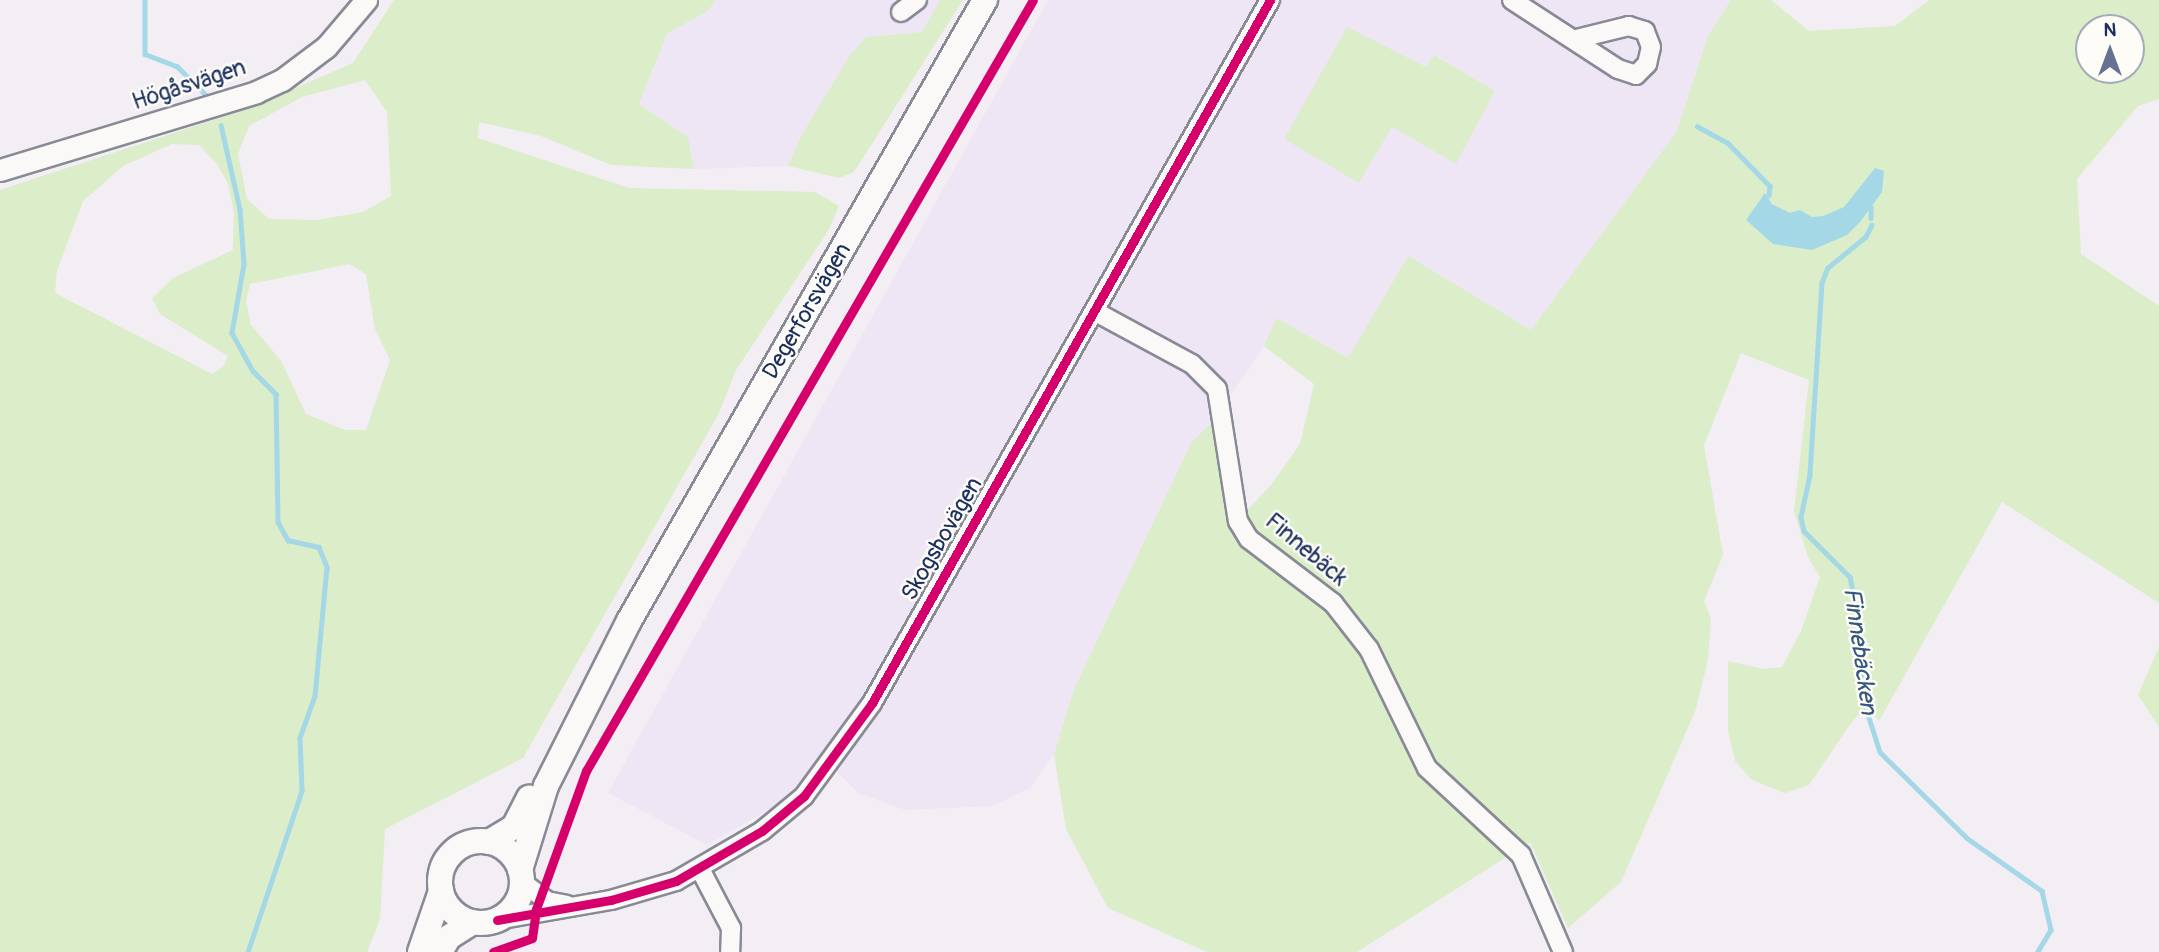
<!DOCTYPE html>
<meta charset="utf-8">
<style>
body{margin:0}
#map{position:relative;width:2159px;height:952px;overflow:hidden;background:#f2eef4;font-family:Pangolin,sans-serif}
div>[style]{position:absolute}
.built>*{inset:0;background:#efe6f5}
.green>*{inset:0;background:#dbedc9}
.water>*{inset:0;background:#a4d8e7}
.stream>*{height:4.5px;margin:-2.25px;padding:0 2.25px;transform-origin:2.25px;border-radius:2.25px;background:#a4d8e7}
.roads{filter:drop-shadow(2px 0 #888a95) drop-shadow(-2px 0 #888a95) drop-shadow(0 2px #888a95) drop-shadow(0 -2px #888a95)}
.minor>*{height:18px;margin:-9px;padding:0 9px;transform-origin:9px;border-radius:9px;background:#faf9f8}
.tertiary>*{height:21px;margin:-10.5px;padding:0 10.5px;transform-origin:10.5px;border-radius:10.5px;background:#faf9f8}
.secondary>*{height:24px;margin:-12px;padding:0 12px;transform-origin:12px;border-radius:12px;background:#faf9f8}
.secondary>.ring{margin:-12px;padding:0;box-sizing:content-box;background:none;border:24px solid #faf9f8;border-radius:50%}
.cycleway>*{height:9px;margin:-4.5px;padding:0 4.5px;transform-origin:4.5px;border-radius:4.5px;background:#d6006c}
span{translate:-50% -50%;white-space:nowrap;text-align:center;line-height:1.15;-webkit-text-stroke:5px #fdfcf7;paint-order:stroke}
.street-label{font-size:23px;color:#1b2f5e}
.water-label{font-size:24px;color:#35577f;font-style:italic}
.north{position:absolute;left:2075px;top:14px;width:70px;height:70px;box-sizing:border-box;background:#fdfcf7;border:2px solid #a3aaba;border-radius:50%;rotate:0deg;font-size:19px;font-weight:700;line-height:28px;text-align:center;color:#1b2f5e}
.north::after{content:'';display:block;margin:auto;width:24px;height:32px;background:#667292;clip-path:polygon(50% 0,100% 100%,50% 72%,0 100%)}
</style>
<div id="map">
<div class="built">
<i style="clip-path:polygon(716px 0,940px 0,922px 32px,866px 37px,850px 55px,801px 136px,788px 166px,694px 169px,688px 137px,639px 105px,667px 34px,708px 11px)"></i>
<i style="clip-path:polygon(evenodd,1048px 0,1731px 0,1708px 35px,1677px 131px,1531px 331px,1408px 257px,1348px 358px,1276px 318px,1264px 346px,1212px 422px,1191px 443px,1074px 689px,1054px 754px,1030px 788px,993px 806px,905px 810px,858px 793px,823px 758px,780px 803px,707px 845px,608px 793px,1048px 0,1434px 55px,1495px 91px,1456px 164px,1392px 127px,1434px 55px)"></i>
</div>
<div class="green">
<i style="clip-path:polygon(evenodd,394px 0,716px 0,708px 11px,667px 34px,639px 104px,688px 137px,694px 169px,611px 165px,541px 136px,479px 122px,478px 138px,629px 188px,815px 192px,839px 206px,828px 231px,736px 370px,718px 415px,523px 758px,385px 829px,380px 919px,367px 952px,0 952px,0 190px,247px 109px,353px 63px,394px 0,365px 80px,387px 112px,391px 196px,363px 212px,317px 220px,269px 219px,247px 199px,238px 154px,249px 126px,302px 97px,365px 80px,394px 0,172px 144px,199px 145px,217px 164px,228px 183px,234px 213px,233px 250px,173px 278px,152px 298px,160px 314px,228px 356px,223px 367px,212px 374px,55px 293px,57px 270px,83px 201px,123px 166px,172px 144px,394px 0,350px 264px,366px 274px,375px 329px,390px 360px,366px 430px,345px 430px,306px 414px,281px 361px,251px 325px,246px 301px,250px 284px,350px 264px)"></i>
<i style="clip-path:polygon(940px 0,963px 0,854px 172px,839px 178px,788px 166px,801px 136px,850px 55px,866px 37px,922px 32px)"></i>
<i style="clip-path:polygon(evenodd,1731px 0,1771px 0,1809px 31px,1895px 26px,1929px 0,2159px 0,2159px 99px,2138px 106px,2077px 179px,2081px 254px,2159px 306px,2159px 603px,2002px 502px,1879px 721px,1867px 708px,1853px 720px,1809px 785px,1785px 793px,1752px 780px,1735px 761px,1728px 731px,1728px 661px,1763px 669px,1782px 667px,1801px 631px,1820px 577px,1808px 557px,1794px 511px,1809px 380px,1741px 353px,1704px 445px,1723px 555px,1704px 601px,1711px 619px,1708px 659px,1696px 709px,1621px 882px,1568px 928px,1530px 842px,1357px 952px,1207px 952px,1108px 908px,1066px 829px,1054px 754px,1074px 689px,1191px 443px,1212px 422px,1224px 498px,1239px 519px,1271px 485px,1300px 444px,1314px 384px,1264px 346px,1276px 318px,1348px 358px,1408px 256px,1531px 330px,1677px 131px,1708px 35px,1731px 0,2089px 28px,2131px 28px,2131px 70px,2089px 70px,2089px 28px)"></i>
<i style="clip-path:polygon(1347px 27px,1426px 67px,1434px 55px,1495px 91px,1456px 164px,1392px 127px,1359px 183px,1284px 139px)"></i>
<i style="clip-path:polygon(2159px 647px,2159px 727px,2138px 695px)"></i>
</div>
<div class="water">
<i style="clip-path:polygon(1875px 168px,1884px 171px,1882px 192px,1860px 222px,1847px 235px,1812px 250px,1773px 244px,1746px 220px,1765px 193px,1772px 204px,1790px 213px,1800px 210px,1812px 217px,1823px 216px,1844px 207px)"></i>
</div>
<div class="stream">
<i style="left:145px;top:0;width:54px;rotate:90deg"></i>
<i style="left:145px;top:54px;width:34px;rotate:21deg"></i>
<i style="left:177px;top:66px;width:41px;rotate:45deg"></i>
<i style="left:221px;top:125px;width:86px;rotate:77.3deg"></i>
<i style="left:240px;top:209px;width:55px;rotate:85.8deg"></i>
<i style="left:244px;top:264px;width:70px;rotate:99.9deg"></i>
<i style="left:232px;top:333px;width:43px;rotate:61.1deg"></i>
<i style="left:253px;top:371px;width:33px;rotate:45deg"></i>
<i style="left:276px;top:394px;width:128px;rotate:89.1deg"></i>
<i style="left:278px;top:522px;width:21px;rotate:61deg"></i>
<i style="left:288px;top:540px;width:32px;rotate:13deg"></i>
<i style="left:319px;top:547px;width:22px;rotate:68deg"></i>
<i style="left:327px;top:567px;width:130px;rotate:95.3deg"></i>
<i style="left:315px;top:696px;width:45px;rotate:109.7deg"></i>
<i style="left:300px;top:738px;width:53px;rotate:87.8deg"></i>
<i style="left:302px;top:791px;width:170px;rotate:108.5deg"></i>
<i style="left:1697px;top:126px;width:35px;rotate:29deg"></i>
<i style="left:1728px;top:143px;width:60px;rotate:45.7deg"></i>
<i style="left:1770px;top:186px;width:9px;rotate:96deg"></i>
<i style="left:1871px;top:207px;width:11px;rotate:90deg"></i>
<i style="left:1872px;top:225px;width:13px;rotate:117deg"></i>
<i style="left:1866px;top:237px;width:49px;rotate:140.8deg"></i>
<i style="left:1828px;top:268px;width:16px;rotate:112deg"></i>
<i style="left:1822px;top:283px;width:192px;rotate:93.6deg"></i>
<i style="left:1810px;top:475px;width:43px;rotate:102.1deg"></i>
<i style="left:1801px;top:517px;width:14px;rotate:78deg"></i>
<i style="left:1804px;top:531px;width:65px;rotate:45deg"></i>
<i style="left:1850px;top:577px;width:45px;rotate:78.4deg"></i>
<i style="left:1859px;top:621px;width:81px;rotate:86.5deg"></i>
<i style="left:1864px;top:702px;width:52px;rotate:72.3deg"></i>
<i style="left:1880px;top:752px;width:122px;rotate:44.7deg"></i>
<i style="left:1967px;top:838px;width:92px;rotate:35.2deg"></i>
<i style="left:2042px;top:891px;width:40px;rotate:77deg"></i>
<i style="left:2051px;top:930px;width:26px;rotate:121deg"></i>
</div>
<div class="roads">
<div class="minor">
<i style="left:1512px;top:0;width:126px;rotate:33.1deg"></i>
<i style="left:1618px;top:69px;width:19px;rotate:18deg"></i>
<i style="left:1636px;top:75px;width:16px;rotate:-45deg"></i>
<i style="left:1647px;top:64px;width:17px;rotate:-77deg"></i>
<i style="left:1651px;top:47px;width:17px;rotate:-111deg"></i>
<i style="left:1645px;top:31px;width:17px;rotate:-163deg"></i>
<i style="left:1629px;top:26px;width:55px;rotate:166.2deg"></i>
<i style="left:901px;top:12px;width:20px;rotate:-37deg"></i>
<i style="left:1094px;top:311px;width:111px;rotate:28.4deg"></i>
<i style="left:1192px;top:364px;width:35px;rotate:45deg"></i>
<i style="left:1217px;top:389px;width:134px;rotate:81deg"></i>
<i style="left:1238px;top:521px;width:21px;rotate:59deg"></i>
<i style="left:1249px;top:539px;width:106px;rotate:37.3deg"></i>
<i style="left:1333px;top:603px;width:58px;rotate:52deg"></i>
<i style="left:1369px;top:649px;width:132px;rotate:64deg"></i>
<i style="left:1427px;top:768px;width:128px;rotate:42.8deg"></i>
<i style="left:1521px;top:855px;width:106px;rotate:66.6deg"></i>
<i style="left:700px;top:869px;width:67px;rotate:62.3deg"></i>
<i style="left:731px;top:928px;width:24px;rotate:92deg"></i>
<i style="left:522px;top:882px;width:31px;rotate:37deg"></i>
<i style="left:547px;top:901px;width:20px;rotate:11deg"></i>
<i style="left:497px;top:920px;width:116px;rotate:-10deg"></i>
<i style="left:611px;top:900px;width:68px;rotate:-16.3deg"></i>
<i style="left:676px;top:881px;width:99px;rotate:-30.2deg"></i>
<i style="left:762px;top:831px;width:55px;rotate:-39.8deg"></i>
<i style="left:804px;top:796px;width:115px;rotate:-53.8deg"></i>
<i style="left:872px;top:703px;width:808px;rotate:-60.48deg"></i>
</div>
<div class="tertiary">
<i style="left:0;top:170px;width:268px;rotate:-16.9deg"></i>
<i style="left:256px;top:92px;width:29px;rotate:-25deg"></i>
<i style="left:282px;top:80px;width:55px;rotate:-36.9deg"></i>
<i style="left:326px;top:47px;width:62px;rotate:-49.6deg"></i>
</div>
<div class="secondary">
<i class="ring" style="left:440px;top:841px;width:58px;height:58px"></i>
<i style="left:489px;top:842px;width:29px;rotate:-31deg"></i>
<i style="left:514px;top:827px;width:33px;rotate:-63deg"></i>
<i style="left:520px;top:870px;width:88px;rotate:-72.8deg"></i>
<i style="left:546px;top:786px;width:185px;rotate:-63.3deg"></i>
<i style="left:629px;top:621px;width:716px;rotate:-60.18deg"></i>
<i style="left:420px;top:952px;width:65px;rotate:-71deg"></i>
<i style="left:440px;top:952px;width:17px;rotate:-59deg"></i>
<i style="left:449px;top:937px;width:28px;rotate:-32deg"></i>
</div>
</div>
<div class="cycleway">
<i style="left:497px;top:920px;width:116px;rotate:-10deg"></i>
<i style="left:611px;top:900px;width:68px;rotate:-16.3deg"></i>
<i style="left:676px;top:881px;width:99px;rotate:-30.2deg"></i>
<i style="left:762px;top:831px;width:55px;rotate:-39.8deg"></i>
<i style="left:804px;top:796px;width:115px;rotate:-53.8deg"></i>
<i style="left:872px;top:703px;width:808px;rotate:-60.48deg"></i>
<i style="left:493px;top:952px;width:41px;rotate:-19.7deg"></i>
<i style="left:532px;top:938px;width:29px;rotate:-82deg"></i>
<i style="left:536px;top:909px;width:147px;rotate:-70.1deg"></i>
<i style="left:586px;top:771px;width:891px;rotate:-59.9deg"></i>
</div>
<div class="street-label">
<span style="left:189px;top:85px;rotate:-18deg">Högåsvägen</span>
<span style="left:807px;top:311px;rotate:-60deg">Degerforsvägen</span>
<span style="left:942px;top:539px;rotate:-60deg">Skogsbovägen</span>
<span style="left:1306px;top:550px;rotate:40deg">Finnebäck</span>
</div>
<div class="water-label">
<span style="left:1860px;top:651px;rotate:82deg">Finnebäcken</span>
</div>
<div class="north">N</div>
</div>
